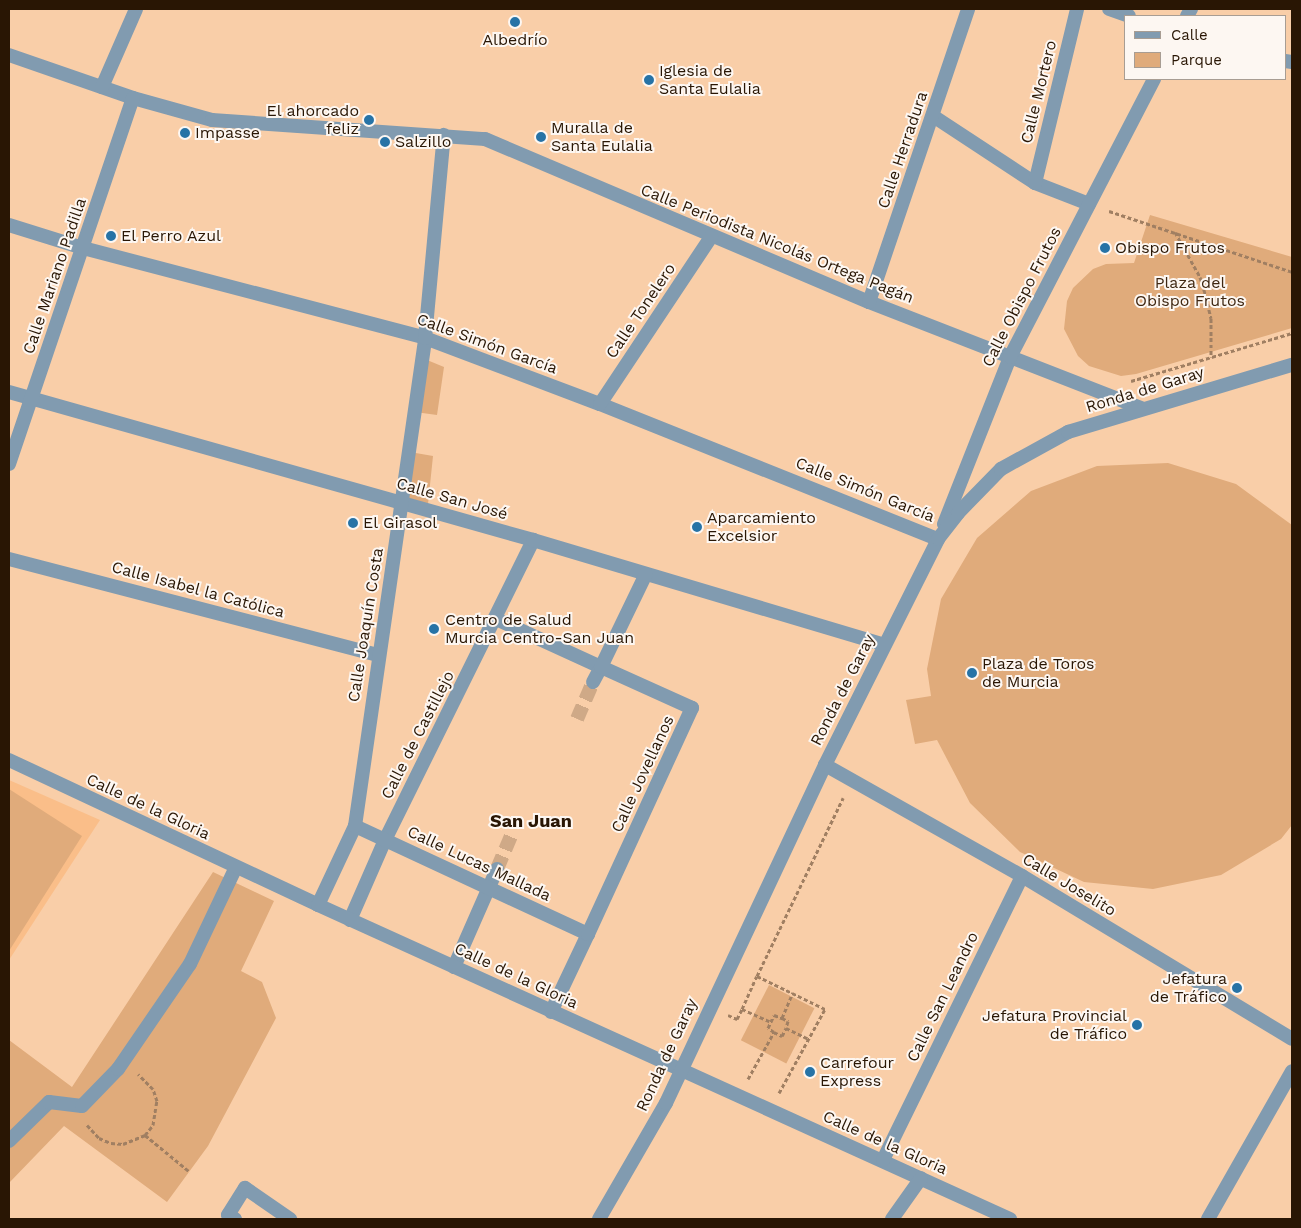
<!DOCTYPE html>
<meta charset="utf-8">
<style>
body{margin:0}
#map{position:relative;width:1301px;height:1228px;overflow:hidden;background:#f9cea8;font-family:"Work Sans",sans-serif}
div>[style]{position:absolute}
.built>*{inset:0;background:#fabe89}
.green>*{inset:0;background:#e0ab7b;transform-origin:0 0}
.pedestrian-tunnel>*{height:14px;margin-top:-7px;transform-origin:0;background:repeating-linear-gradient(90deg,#cfa987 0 14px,transparent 0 21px)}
.path>*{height:3px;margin-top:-1.5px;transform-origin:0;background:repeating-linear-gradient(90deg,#a07f62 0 4px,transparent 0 6.5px)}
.pedestrian>*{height:14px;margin:-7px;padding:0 7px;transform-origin:7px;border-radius:7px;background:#819bb0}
.minor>*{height:14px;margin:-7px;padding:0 7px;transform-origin:7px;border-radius:7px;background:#819bb0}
.dots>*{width:14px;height:14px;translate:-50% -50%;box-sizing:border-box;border:2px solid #fdf7f2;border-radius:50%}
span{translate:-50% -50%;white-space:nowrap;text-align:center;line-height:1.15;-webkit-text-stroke:4px #fdf7f2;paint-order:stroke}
.poi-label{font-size:16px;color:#291604}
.left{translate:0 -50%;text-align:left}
.right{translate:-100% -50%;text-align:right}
.street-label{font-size:16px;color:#291604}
.park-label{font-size:16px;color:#3f2711}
.neighbourhood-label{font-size:18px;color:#291604;font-weight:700}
.frame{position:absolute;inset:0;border:10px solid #291604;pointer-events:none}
.legend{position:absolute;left:1124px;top:15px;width:162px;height:65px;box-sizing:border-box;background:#fdf7f2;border:1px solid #a89d93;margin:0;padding:6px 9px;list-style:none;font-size:15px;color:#291604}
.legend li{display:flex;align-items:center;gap:10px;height:25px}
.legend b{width:25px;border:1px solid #a89d93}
</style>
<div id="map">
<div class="built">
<i style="clip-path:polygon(9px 780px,100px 820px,9px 960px)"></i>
</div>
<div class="green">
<i style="clip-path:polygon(1150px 215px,1292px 257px,1292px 328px,1136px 374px,1121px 376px,1089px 366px,1078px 356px,1064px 329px,1067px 301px,1073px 288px,1093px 269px,1106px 264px,1134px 263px)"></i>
<i style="clip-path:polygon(427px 360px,444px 367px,437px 415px,415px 412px)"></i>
<i style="clip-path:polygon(410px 452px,433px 456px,428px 504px,408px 498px)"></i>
<i style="clip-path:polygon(1168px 463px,1236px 484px,1292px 525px,1292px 825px,1281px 839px,1221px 875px,1153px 889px,1084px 882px,1020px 852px,970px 803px,937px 740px,915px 744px,906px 700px,931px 696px,927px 669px,941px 599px,977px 538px,1031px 491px,1097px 466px)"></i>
<i style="clip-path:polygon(9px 789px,82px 836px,9px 951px)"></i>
<i style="clip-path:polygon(213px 872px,274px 901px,241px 971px,262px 982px,276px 1018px,208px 1146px,167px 1202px,64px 1126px,9px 1183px,9px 1040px,72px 1087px)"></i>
<i style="left:769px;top:985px;width:51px;height:62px;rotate:27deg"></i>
</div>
<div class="pedestrian-tunnel">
<i style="left:577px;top:719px;width:40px;rotate:-66.6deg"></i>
<i style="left:497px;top:869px;width:36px;rotate:-67deg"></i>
</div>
<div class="path">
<i style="left:1109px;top:211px;width:193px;rotate:18.4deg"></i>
<i style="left:1175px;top:232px;width:51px;rotate:60.9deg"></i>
<i style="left:1200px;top:277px;width:21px;rotate:73deg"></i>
<i style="left:1206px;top:297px;width:22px;rotate:77deg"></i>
<i style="left:1211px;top:318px;width:39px;rotate:90deg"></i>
<i style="left:1131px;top:381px;width:168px;rotate:-16.6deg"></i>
<i style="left:742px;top:1009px;width:36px;rotate:-66deg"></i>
<i style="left:728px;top:1015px;width:10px;rotate:24deg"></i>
<i style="left:737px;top:1019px;width:11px;rotate:-63deg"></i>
<i style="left:742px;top:1009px;width:32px;rotate:24deg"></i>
<i style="left:782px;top:1018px;width:7px;rotate:27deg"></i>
<i style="left:788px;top:1021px;width:7px;rotate:106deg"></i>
<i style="left:786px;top:1028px;width:25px;rotate:26deg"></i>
<i style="left:774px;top:1032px;width:9px;rotate:27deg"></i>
<i style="left:782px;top:1036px;width:9px;rotate:-63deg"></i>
<i style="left:748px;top:1079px;width:54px;rotate:-61deg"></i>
<i style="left:774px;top:1032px;width:7px;rotate:-146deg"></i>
<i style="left:768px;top:1028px;width:14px;rotate:-65deg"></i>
<i style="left:774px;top:1015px;width:9px;rotate:21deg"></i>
<i style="left:782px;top:1018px;width:28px;rotate:-67deg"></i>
<i style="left:779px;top:1093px;width:96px;rotate:-61.3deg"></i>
<i style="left:825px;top:1009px;width:76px;rotate:-154.1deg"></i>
<i style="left:757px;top:976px;width:198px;rotate:-64.2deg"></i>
<i style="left:87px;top:1125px;width:18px;rotate:47deg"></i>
<i style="left:99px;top:1138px;width:13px;rotate:23deg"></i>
<i style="left:111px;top:1143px;width:12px;rotate:5deg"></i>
<i style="left:123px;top:1144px;width:24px;rotate:-22deg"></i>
<i style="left:145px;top:1135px;width:13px;rotate:-51deg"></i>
<i style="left:153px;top:1125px;width:24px;rotate:-81deg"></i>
<i style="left:157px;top:1101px;width:13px;rotate:-108deg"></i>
<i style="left:153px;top:1089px;width:21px;rotate:-135deg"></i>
<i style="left:145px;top:1135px;width:58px;rotate:39.4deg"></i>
</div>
<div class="pedestrian">
<i style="left:933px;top:116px;width:122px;rotate:33.3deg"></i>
<i style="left:1035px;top:183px;width:58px;rotate:21.3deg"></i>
<i style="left:496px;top:619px;width:115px;rotate:24.6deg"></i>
<i style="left:601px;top:667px;width:17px;rotate:118deg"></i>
<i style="left:350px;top:920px;width:87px;rotate:-66.4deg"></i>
<i style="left:385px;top:840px;width:335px;rotate:-63.7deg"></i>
<i style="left:454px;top:967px;width:107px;rotate:-66.3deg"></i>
<i style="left:551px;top:1012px;width:86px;rotate:-64.6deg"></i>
<i style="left:9px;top:1141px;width:56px;rotate:-44.3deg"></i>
<i style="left:49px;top:1102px;width:33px;rotate:7deg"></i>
<i style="left:82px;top:1106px;width:52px;rotate:-45.8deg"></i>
<i style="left:118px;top:1069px;width:127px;rotate:-55.6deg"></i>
<i style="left:190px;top:964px;width:107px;rotate:-64.6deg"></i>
</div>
<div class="minor">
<i style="left:1109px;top:9px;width:21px;rotate:19deg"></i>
<i style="left:1187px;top:16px;width:8px;rotate:-60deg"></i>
<i style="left:9px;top:55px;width:131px;rotate:19.1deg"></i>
<i style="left:133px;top:98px;width:82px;rotate:15.6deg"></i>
<i style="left:212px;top:120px;width:274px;rotate:4deg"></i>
<i style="left:485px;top:139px;width:417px;rotate:23deg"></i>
<i style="left:869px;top:302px;width:292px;rotate:21.3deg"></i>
<i style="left:1285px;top:61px;width:7px;rotate:8deg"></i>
<i style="left:102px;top:87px;width:85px;rotate:-66.4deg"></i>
<i style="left:1035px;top:183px;width:179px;rotate:-76.4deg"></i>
<i style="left:9px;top:225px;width:77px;rotate:17.3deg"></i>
<i style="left:83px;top:248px;width:354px;rotate:14.7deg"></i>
<i style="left:425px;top:338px;width:187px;rotate:20.7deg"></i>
<i style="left:600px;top:404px;width:364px;rotate:21.8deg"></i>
<i style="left:869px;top:302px;width:309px;rotate:-71.3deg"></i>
<i style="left:9px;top:392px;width:544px;rotate:15.77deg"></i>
<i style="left:533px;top:540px;width:367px;rotate:16.6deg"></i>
<i style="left:600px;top:404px;width:201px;rotate:-56.4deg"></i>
<i style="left:9px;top:464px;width:386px;rotate:-71.3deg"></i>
<i style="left:944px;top:524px;width:180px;rotate:-68.4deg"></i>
<i style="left:1010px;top:357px;width:313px;rotate:-62.6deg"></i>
<i style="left:9px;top:559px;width:381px;rotate:14.6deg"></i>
<i style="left:9px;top:760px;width:341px;rotate:25.1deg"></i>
<i style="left:318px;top:905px;width:760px;rotate:24.41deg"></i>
<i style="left:825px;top:765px;width:226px;rotate:29.4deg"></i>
<i style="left:1022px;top:876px;width:315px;rotate:31.1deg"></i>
<i style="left:355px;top:826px;width:257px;rotate:24.9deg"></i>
<i style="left:588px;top:934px;width:249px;rotate:-65.3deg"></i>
<i style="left:692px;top:708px;width:100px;rotate:-155.7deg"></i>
<i style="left:601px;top:667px;width:103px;rotate:-64.2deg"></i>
<i style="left:318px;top:905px;width:87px;rotate:-64.9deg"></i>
<i style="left:355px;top:826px;width:493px;rotate:-81.8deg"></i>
<i style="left:425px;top:338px;width:204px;rotate:-84.7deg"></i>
<i style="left:883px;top:1160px;width:316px;rotate:-63.9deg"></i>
<i style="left:235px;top:1219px;width:8px;rotate:-150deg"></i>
<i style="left:228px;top:1215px;width:32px;rotate:-58deg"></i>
<i style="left:245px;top:1188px;width:55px;rotate:34.6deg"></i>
<i style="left:599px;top:1219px;width:134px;rotate:-60deg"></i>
<i style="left:666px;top:1103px;width:374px;rotate:-64.8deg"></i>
<i style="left:825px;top:765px;width:253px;rotate:-63.4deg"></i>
<i style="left:938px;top:539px;width:33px;rotate:-52deg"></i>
<i style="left:958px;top:513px;width:62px;rotate:-45.7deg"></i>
<i style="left:1001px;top:469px;width:77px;rotate:-28.9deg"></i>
<i style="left:1068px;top:432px;width:234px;rotate:-16.7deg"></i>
<i style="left:892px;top:1219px;width:50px;rotate:-54.7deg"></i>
<i style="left:1208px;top:1219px;width:170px;rotate:-60.4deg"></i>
</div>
<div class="dots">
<i style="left:515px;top:22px;background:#2773a6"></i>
<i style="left:649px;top:80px;background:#2773a6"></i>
<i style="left:369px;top:120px;background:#2773a6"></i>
<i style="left:185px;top:133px;background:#2773a6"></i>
<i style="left:541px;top:137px;background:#2773a6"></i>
<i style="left:385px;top:142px;background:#2773a6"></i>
<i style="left:111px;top:236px;background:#2773a6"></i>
<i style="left:1105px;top:248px;background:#2773a6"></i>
<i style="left:353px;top:523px;background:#2773a6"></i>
<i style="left:697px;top:527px;background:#2773a6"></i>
<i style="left:434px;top:629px;background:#2773a6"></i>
<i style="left:972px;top:673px;background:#2773a6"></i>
<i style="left:1237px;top:988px;background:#2773a6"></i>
<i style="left:1137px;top:1025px;background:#2773a6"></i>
<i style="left:810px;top:1072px;background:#2773a6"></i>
</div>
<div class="poi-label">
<span style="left:515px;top:40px">Albedrío</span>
<span class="left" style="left:659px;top:80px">Iglesia de<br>Santa Eulalia</span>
<span class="right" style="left:359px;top:120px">El ahorcado<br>feliz</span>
<span class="left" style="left:551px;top:137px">Muralla de<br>Santa Eulalia</span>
<span class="left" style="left:195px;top:133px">Impasse</span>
<span class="left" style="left:395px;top:142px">Salzillo</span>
<span class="left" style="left:121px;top:236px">El Perro Azul</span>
<span class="left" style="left:1115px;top:248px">Obispo Frutos</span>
<span class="left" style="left:707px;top:527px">Aparcamiento<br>Excelsior</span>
<span class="left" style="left:363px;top:523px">El Girasol</span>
<span class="left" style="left:445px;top:629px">Centro de Salud<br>Murcia Centro-San Juan</span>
<span class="left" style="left:982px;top:673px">Plaza de Toros<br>de Murcia</span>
<span class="right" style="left:1227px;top:988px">Jefatura<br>de Tráfico</span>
<span class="right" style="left:1127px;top:1025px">Jefatura Provincial<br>de Tráfico</span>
<span class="left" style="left:820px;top:1072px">Carrefour<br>Express</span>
</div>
<div class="street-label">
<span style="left:1039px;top:92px;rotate:-76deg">Calle Mortero</span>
<span style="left:903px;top:150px;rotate:-71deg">Calle Herradura</span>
<span style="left:777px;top:244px;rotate:22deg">Calle Periodista Nicolás Ortega Pagán</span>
<span style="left:55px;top:276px;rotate:-71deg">Calle Mariano Padilla</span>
<span style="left:1022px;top:297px;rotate:-63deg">Calle Obispo Frutos</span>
<span style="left:641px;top:311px;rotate:-56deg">Calle Tonelero</span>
<span style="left:487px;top:344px;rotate:20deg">Calle Simón García</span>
<span style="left:1145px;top:390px;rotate:-17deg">Ronda de Garay</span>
<span style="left:865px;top:490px;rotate:22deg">Calle Simón García</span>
<span style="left:452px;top:499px;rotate:16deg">Calle San José</span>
<span style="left:198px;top:590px;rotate:15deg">Calle Isabel la Católica</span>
<span style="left:366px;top:625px;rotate:-81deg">Calle Joaquín Costa</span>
<span style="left:843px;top:690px;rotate:-63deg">Ronda de Garay</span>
<span style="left:418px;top:735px;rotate:-63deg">Calle de Castillejo</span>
<span style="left:643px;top:774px;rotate:-65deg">Calle Jovellanos</span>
<span style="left:148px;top:807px;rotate:25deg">Calle de la Gloria</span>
<span style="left:479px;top:864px;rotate:25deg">Calle Lucas Mallada</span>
<span style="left:1069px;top:885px;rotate:31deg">Calle Joselito</span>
<span style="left:516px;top:976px;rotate:25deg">Calle de la Gloria</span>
<span style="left:943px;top:997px;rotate:-64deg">Calle San Leandro</span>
<span style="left:667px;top:1055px;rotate:-65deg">Ronda de Garay</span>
<span style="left:885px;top:1143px;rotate:24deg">Calle de la Gloria</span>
</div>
<div class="park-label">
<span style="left:1190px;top:292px">Plaza del<br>Obispo Frutos</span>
</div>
<div class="neighbourhood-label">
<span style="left:531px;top:821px">San Juan</span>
</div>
<div class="frame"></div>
<ul class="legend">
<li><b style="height:6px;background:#819bb0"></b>Calle</li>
<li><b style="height:14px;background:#e0ab7b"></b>Parque</li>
</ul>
</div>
